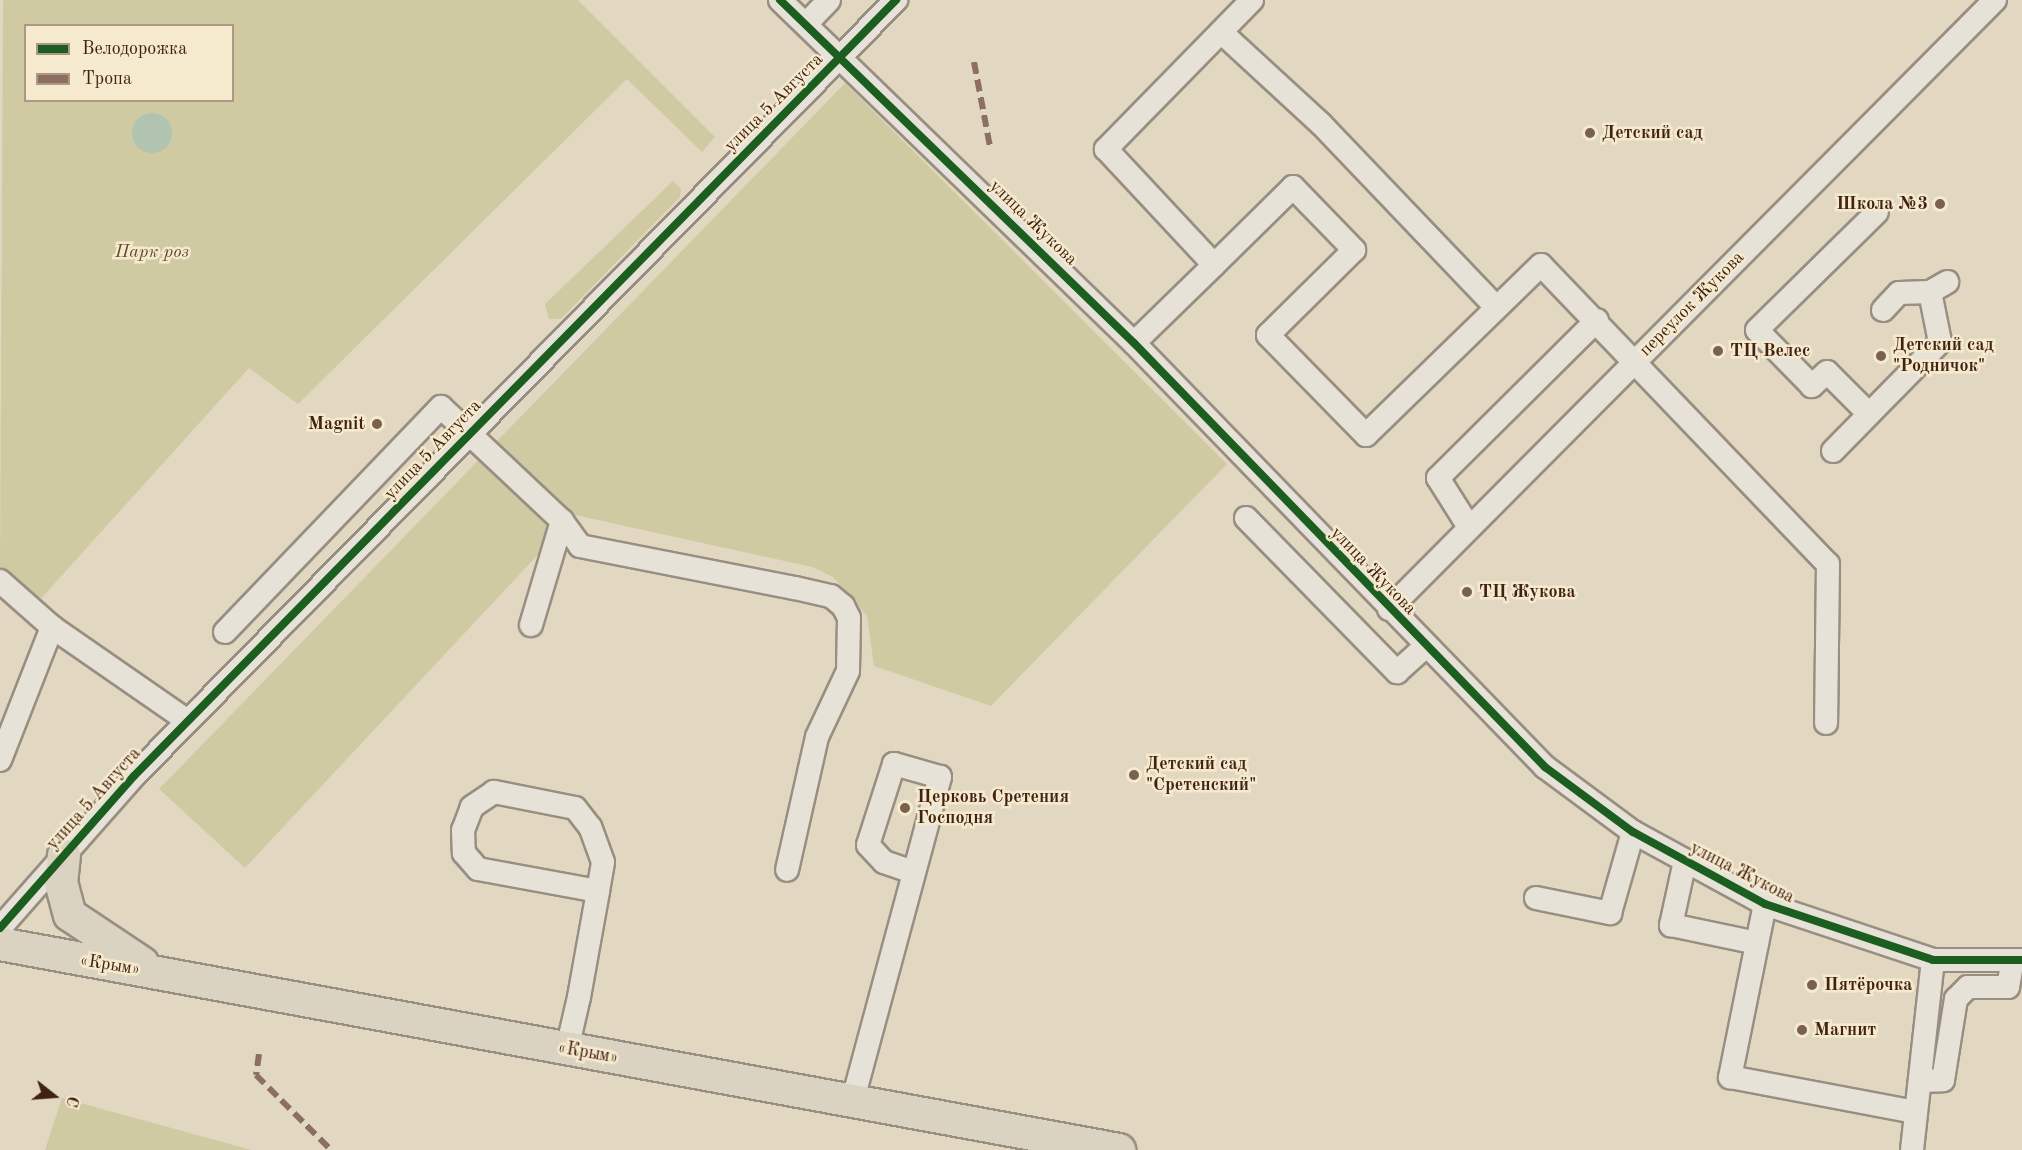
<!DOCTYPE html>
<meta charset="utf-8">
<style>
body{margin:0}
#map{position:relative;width:2022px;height:1150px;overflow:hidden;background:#e2d8c2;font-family:"Old Standard TT",serif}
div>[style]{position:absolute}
.green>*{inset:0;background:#d0caa2}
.water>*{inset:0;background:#b0c4b1}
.round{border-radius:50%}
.roads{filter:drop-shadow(2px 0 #988e81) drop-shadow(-2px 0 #988e81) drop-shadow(0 2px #988e81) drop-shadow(0 -2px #988e81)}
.minor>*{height:22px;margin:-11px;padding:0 11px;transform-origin:11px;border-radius:11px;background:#e7e2d7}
.highway>*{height:32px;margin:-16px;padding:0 16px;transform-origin:16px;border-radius:16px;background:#dbd3c2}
.quiet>*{height:6px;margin-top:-3px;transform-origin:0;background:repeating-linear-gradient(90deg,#8d6e63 0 12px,transparent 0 18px)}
.cycleway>*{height:8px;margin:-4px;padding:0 4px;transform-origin:4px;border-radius:4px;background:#1b5e20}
.dots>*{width:16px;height:16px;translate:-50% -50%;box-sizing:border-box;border:3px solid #f5e9ce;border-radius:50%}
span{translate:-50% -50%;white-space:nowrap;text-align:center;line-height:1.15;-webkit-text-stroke:5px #f5e9ce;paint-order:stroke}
.street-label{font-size:18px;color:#412112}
.poi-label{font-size:18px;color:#412112;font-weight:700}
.left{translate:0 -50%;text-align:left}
.right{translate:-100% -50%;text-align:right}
.park-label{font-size:18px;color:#61482f;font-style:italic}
.legend{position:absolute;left:24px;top:24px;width:210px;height:78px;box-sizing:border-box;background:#f5e9ce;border:2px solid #ad9983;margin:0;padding:8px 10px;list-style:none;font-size:18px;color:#412112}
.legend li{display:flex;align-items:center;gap:12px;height:30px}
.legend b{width:30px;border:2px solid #ad9983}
.north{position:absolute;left:24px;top:1066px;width:60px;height:60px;-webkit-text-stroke:4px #f5e9ce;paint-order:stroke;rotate:107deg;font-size:16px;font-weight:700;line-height:24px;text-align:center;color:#412112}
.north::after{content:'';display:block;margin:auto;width:21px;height:27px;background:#412112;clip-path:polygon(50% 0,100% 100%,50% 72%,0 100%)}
</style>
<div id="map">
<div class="green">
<i style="clip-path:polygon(evenodd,3px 0,578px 0,715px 137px,702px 152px,627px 79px,298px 404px,249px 368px,37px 603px,0 568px,3px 0,26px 26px,232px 26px,232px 100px,26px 100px,26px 26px)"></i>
<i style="clip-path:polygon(845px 83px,1227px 464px,991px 706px,874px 666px,867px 616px,833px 577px,812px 567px,575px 515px,245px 868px,159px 789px)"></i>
<i style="clip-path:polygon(673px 181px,681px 189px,680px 197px,561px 319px,549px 319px,545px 304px)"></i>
<i style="clip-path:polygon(62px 1098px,252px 1150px,45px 1150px)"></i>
</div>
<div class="water">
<i class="round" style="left:132px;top:113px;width:40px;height:40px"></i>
</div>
<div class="roads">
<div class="minor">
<i style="left:780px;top:0;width:493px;rotate:44.1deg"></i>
<i style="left:1134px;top:343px;width:591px;rotate:45.89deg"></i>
<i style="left:1545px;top:767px;width:109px;rotate:36.5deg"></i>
<i style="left:1633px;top:832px;width:150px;rotate:28.6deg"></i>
<i style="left:1765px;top:904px;width:177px;rotate:18.4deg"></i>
<i style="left:1933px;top:960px;width:89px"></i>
<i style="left:1252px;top:0;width:209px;rotate:134.4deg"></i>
<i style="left:1106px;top:149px;width:158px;rotate:47deg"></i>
<i style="left:1214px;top:265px;width:111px;rotate:-44.6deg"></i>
<i style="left:1293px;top:187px;width:88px;rotate:45.9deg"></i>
<i style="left:1354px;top:250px;width:121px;rotate:135.3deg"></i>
<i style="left:1268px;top:335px;width:140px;rotate:45.6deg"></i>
<i style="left:1366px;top:435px;width:244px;rotate:-44.2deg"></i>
<i style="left:1541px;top:265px;width:414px;rotate:46.2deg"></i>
<i style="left:1828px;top:564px;width:159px;rotate:90.7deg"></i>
<i style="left:806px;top:24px;width:33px;rotate:-46deg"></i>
<i style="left:1221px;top:32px;width:136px;rotate:42.6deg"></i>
<i style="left:1321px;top:124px;width:253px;rotate:46.3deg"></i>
<i style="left:1883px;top:310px;width:23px;rotate:-47deg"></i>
<i style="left:1899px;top:293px;width:31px;rotate:-2deg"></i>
<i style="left:1930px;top:292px;width:20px;rotate:-30deg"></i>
<i style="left:1134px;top:343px;width:112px;rotate:-44.3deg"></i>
<i style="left:1869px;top:414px;width:59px;rotate:-135deg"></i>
<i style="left:1827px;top:372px;width:21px;rotate:137deg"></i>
<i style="left:1812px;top:386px;width:78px;rotate:-134.5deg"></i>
<i style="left:1757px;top:330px;width:168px;rotate:-44.5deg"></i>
<i style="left:1833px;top:451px;width:153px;rotate:-45.5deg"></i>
<i style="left:1940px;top:342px;width:51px;rotate:-101.3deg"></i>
<i style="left:1246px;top:518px;width:216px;rotate:45.6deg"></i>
<i style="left:1397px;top:672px;width:38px;rotate:-42deg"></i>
<i style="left:1469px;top:527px;width:58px;rotate:-122.3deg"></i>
<i style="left:1438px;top:478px;width:224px;rotate:-44.8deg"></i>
<i style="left:0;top:581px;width:69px;rotate:41.5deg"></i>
<i style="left:52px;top:627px;width:165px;rotate:34.7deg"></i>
<i style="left:1389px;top:609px;width:859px;rotate:-45.14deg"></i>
<i style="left:531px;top:625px;width:109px;rotate:-73.4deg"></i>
<i style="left:225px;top:632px;width:312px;rotate:-46.2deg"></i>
<i style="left:441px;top:407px;width:166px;rotate:43.3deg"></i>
<i style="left:562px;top:521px;width:31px;rotate:54deg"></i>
<i style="left:580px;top:546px;width:219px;rotate:11.1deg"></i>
<i style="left:795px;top:588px;width:37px;rotate:13deg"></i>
<i style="left:831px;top:596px;width:16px;rotate:40deg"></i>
<i style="left:843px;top:606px;width:13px;rotate:63deg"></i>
<i style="left:849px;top:618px;width:53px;rotate:91.1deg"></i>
<i style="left:848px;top:671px;width:73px;rotate:115.2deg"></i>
<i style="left:817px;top:737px;width:136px;rotate:102.7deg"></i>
<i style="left:0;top:760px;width:143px;rotate:-68.6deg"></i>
<i style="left:1685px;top:861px;width:66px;rotate:102.3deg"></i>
<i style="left:1671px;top:925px;width:88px;rotate:11.8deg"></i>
<i style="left:1536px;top:898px;width:76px;rotate:11.5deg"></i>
<i style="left:1610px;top:913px;width:84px;rotate:-74.1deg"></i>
<i style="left:1765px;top:904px;width:177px;rotate:101.4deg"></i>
<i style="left:1730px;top:1077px;width:189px;rotate:10.7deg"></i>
<i style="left:0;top:928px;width:203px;rotate:-48.6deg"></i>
<i style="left:134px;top:776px;width:1088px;rotate:-45.52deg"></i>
<i style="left:567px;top:1049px;width:53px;rotate:-77deg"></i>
<i style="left:579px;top:997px;width:108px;rotate:-79.8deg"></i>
<i style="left:598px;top:891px;width:29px;rotate:-80deg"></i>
<i style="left:603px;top:862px;width:37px;rotate:-110deg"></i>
<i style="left:590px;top:827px;width:24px;rotate:-128deg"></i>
<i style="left:575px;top:808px;width:83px;rotate:-168.8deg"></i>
<i style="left:494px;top:792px;width:27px;rotate:146deg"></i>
<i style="left:472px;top:807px;width:25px;rotate:111deg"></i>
<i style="left:463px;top:830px;width:23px;rotate:88deg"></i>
<i style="left:464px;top:853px;width:21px;rotate:49deg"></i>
<i style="left:478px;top:869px;width:122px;rotate:10.4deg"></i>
<i style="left:1920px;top:1081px;width:23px;rotate:-2deg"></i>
<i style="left:1943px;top:1080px;width:82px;rotate:-80.9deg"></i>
<i style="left:1956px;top:999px;width:17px;rotate:-45deg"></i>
<i style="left:1968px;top:987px;width:40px"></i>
<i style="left:2008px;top:987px;width:27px;rotate:-80deg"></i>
<i style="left:852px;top:1103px;width:338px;rotate:-74.9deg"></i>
<i style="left:940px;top:777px;width:48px;rotate:-164.2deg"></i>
<i style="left:894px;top:764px;width:85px;rotate:107.8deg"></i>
<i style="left:868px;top:845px;width:23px;rotate:47deg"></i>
<i style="left:884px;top:862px;width:31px;rotate:19deg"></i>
<i style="left:1912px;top:1150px;width:191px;rotate:-83.7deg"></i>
</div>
<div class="highway">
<i style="left:64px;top:855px;width:27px;rotate:96deg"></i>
<i style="left:61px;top:882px;width:34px;rotate:75deg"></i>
<i style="left:70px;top:915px;width:87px;rotate:33.7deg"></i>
<i style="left:0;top:944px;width:1138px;rotate:10.43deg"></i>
</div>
</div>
<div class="quiet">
<i style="left:974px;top:62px;width:86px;rotate:79.3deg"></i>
<i style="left:259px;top:1054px;width:21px;rotate:98deg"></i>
<i style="left:256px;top:1075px;width:106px;rotate:45deg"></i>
</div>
<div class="cycleway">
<i style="left:780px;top:0;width:493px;rotate:44.1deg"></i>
<i style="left:1134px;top:343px;width:591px;rotate:45.89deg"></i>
<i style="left:1545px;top:767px;width:109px;rotate:36.5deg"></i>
<i style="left:1633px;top:832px;width:150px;rotate:28.6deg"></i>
<i style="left:1765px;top:904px;width:177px;rotate:18.4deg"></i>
<i style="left:1933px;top:960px;width:89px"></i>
<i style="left:0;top:928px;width:203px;rotate:-48.6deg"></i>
<i style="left:134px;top:776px;width:1088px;rotate:-45.52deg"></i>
</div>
<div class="dots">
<i style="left:1590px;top:133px;background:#796150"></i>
<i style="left:1940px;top:204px;background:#796150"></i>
<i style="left:1718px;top:351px;background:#796150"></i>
<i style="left:1881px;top:356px;background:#796150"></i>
<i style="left:377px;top:424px;background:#796150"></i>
<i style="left:1467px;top:592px;background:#796150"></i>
<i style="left:1134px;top:775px;background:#796150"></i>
<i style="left:905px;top:808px;background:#796150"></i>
<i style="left:1812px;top:985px;background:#796150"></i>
<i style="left:1802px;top:1030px;background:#796150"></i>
</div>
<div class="street-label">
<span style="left:774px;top:103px;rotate:-45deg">улица 5 Августа</span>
<span style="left:1033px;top:223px;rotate:44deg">улица Жукова</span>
<span style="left:1692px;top:304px;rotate:-45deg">переулок Жукова</span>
<span style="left:433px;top:450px;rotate:-46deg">улица 5 Августа</span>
<span style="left:1373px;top:571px;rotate:46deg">улица Жукова</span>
<span style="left:94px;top:799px;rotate:-48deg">улица 5 Августа</span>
<span style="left:1742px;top:873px;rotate:27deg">улица Жукова</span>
<span style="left:110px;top:965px;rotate:9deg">«Крым»</span>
<span style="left:588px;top:1053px;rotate:10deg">«Крым»</span>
</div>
<div class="poi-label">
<span class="left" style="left:1602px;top:133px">Детский сад</span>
<span class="right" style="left:1928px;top:204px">Школа №3</span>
<span class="left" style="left:1893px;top:356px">Детский сад<br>"Родничок"</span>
<span class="left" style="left:1730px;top:351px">ТЦ Велес</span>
<span class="right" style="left:365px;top:424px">Magnit</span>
<span class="left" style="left:1479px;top:592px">ТЦ Жукова</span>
<span class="left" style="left:1146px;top:775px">Детский сад<br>"Сретенский"</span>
<span class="left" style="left:917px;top:808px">Церковь Сретения<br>Господня</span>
<span class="left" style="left:1824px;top:985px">Пятёрочка</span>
<span class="left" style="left:1814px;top:1030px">Магнит</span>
</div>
<div class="park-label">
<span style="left:152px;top:252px">Парк роз</span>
</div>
<ul class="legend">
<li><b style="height:8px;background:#1b5e20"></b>Велодорожка</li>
<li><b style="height:8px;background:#8d6e63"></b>Тропа</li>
</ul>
<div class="north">С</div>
</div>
